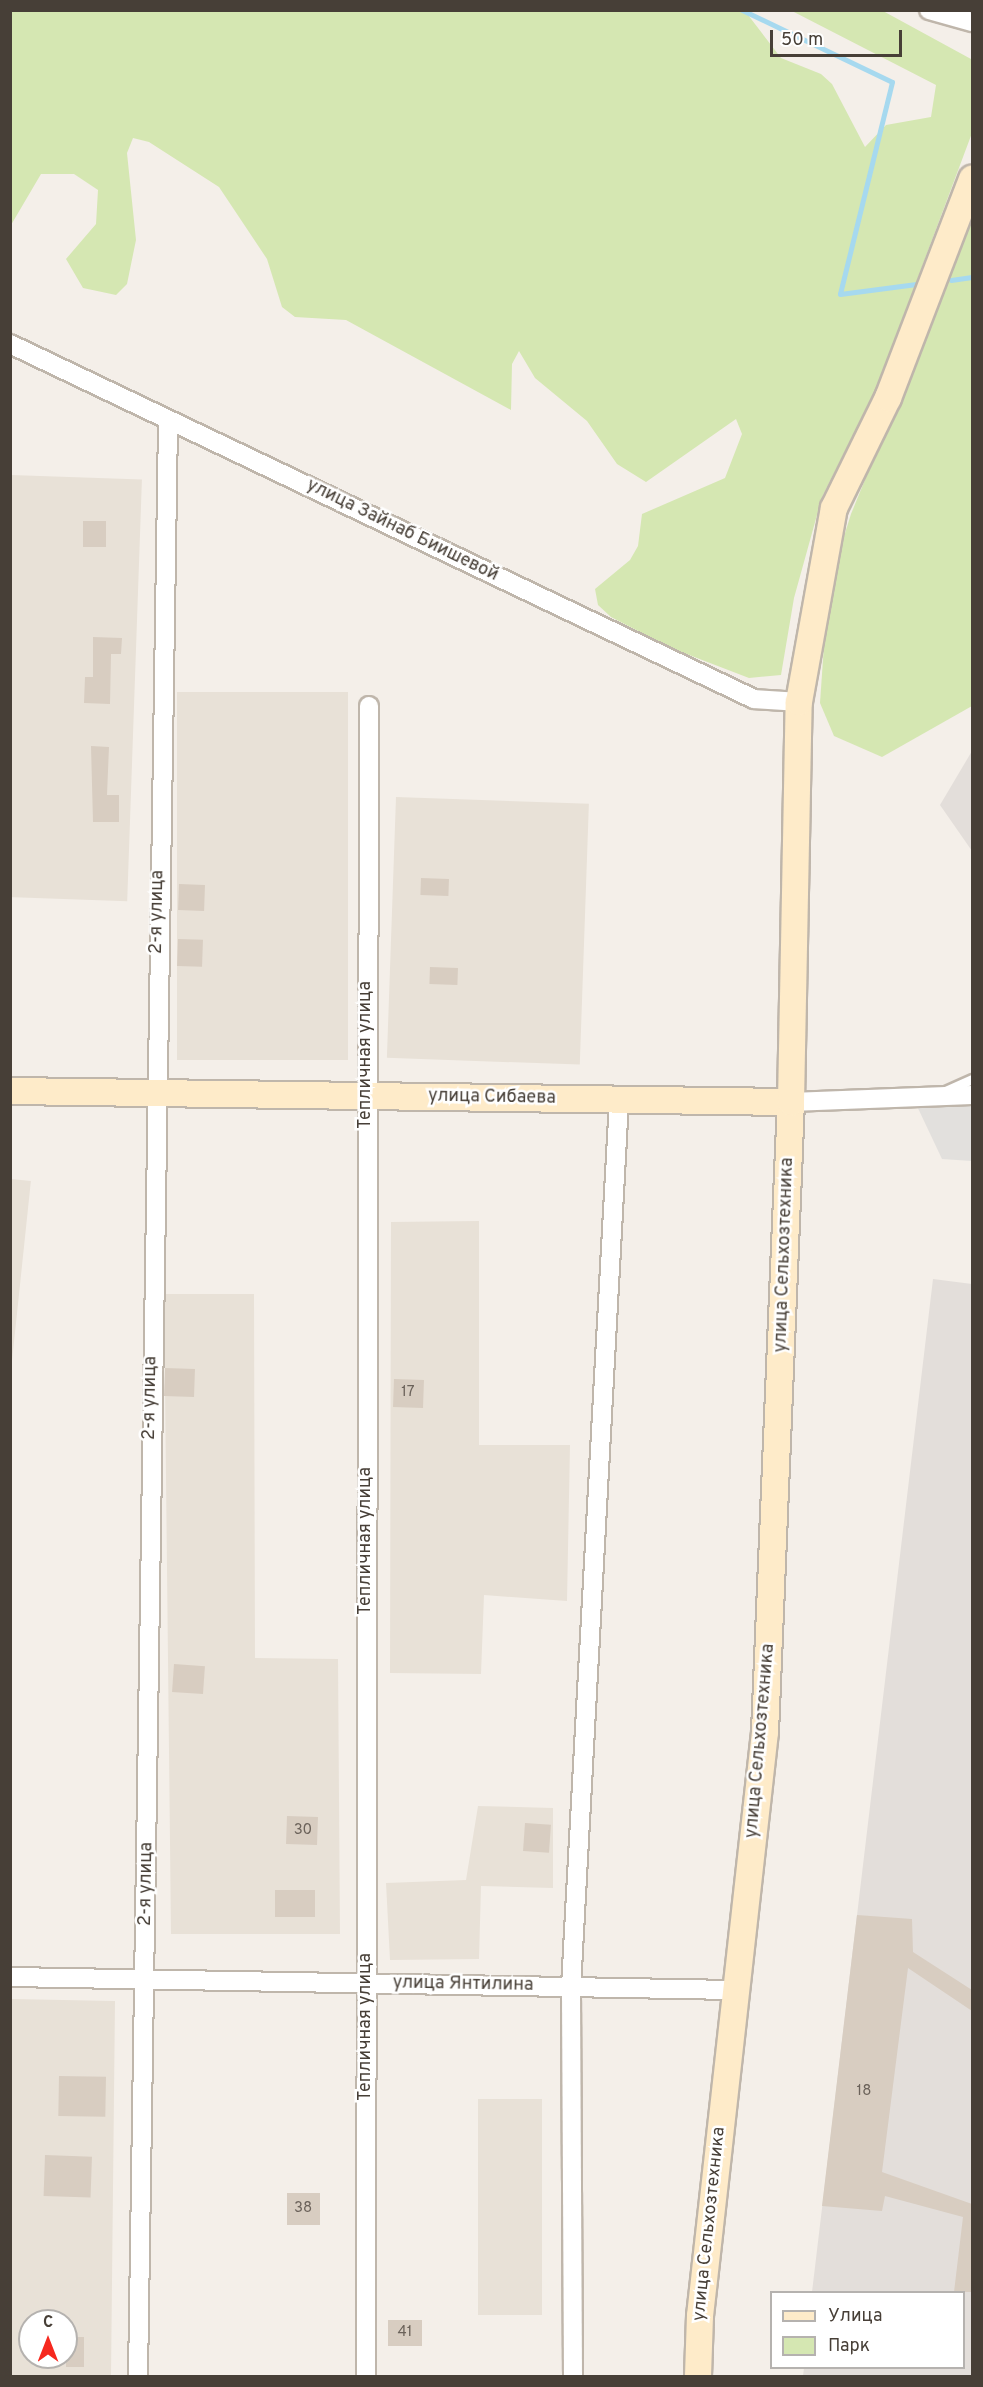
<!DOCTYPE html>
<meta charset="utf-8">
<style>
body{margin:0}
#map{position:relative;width:983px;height:2387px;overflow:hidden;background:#f4efe9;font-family:Overpass,sans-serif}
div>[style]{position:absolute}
.residential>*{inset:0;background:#e8e1d7;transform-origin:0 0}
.industrial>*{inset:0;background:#e3deda}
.green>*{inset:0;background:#d5e7b2}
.parking>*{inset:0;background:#e2e0dd}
.stream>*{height:5px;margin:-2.5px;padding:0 2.5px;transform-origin:2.5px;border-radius:2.5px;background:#a6d9ef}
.building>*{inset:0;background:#d8cdc1;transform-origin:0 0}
.roads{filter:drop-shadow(2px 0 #bfb6ab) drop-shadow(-2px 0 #bfb6ab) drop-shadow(0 2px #bfb6ab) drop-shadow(0 -2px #bfb6ab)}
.lane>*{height:9px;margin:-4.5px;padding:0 4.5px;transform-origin:4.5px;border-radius:4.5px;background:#fff}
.street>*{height:18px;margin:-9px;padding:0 9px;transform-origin:9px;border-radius:9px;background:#fff}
.secondary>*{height:26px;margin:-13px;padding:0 13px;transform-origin:13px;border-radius:13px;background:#feebc9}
span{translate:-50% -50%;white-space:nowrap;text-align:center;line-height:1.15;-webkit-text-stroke:5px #fff;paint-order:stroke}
.number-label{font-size:15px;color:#6b625a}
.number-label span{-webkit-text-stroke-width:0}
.street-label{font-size:18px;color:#473f37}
.frame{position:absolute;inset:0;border:12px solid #473f37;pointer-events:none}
.legend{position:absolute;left:770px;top:2291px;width:195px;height:78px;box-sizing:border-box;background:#fff;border:2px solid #b5b2af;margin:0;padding:8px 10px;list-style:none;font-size:18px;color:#473f37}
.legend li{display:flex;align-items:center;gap:12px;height:30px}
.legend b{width:30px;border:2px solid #b5b2af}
.north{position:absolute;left:18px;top:2309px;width:60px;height:60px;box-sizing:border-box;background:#fff;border:2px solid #b5b2af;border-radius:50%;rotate:0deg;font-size:16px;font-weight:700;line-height:24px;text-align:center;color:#473f37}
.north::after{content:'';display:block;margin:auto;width:21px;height:27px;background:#f6281e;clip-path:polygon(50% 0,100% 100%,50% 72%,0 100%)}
.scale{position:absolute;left:770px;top:30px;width:132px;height:27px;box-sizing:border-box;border:3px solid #473f37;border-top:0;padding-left:8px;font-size:18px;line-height:21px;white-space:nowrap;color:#473f37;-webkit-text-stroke:4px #fff;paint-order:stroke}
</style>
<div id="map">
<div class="residential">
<i style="left:11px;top:475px;width:131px;height:422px;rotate:2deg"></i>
<i style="left:348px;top:692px;width:368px;height:171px;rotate:90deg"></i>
<i style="left:396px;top:797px;width:193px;height:261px;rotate:2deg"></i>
<i style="left:11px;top:1179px;width:20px;height:775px;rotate:6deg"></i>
<i style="clip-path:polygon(479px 1221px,479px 1445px,570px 1445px,567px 1601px,484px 1595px,481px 1674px,390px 1673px,391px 1222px)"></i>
<i style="clip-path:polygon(164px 1294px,254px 1294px,255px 1658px,338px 1659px,340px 1934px,171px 1934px)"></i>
<i style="clip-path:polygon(478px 1806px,553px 1808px,553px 1888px,481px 1886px,479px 1959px,390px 1960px,386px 1883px,466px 1880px)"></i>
<i style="clip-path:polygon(evenodd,11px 1999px,115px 2001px,111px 2376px,11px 2376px,11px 1999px,30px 2321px,66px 2321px,66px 2357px,30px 2357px,30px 2321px)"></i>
<i style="left:542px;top:2099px;width:216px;height:64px;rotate:90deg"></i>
</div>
<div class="industrial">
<i style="clip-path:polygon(972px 751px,972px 851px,940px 805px)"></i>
<i style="clip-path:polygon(933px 1279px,972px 1284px,972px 2376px,803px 2376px,804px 2368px,964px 2368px,964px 2292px,812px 2292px)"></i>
</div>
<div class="green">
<i style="clip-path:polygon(11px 10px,745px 11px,781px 58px,821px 74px,832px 84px,865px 147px,886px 125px,931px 117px,936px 85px,792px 11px,883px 11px,971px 59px,972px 133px,876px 390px,822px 497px,794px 598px,781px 675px,749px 678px,671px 648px,611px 617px,598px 605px,595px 589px,630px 560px,638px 546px,642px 514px,725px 478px,742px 434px,736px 419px,646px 482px,617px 464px,587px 421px,535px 378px,519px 351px,512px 364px,511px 410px,346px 320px,295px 317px,282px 307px,267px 259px,219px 187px,149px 142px,133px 138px,127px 153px,136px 240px,127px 284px,116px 295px,83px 288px,66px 259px,96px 224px,98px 190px,74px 174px,41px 174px,11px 225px)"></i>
<i style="clip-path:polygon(972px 218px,972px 706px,882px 757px,834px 736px,820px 703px,828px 587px,851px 514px)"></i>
</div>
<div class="parking">
<i style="clip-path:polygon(916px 1104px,972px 1106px,972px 1161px,942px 1159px)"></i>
</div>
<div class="stream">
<i style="left:742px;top:10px;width:166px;rotate:25.6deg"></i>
<i style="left:892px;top:82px;width:218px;rotate:103.8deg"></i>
<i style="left:840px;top:294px;width:77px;rotate:-7.5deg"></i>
<i style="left:951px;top:280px;width:21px;rotate:-8deg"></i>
</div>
<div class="building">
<i style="left:83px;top:521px;width:23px;height:26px"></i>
<i style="clip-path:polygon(93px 637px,122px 638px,121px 654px,111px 654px,110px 704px,84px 703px,85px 677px,93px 677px)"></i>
<i style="clip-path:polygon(91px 746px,109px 747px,107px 795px,119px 795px,119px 822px,93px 822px)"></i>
<i style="left:421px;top:878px;width:28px;height:17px;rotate:2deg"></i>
<i style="left:179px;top:884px;width:26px;height:26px;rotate:2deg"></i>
<i style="left:178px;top:939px;width:25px;height:27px;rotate:2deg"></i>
<i style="left:430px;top:967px;width:28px;height:17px;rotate:2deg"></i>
<i style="left:165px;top:1368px;width:30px;height:28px;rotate:2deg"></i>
<i style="left:394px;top:1379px;width:30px;height:28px;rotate:2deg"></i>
<i style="left:174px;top:1664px;width:31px;height:28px;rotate:4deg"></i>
<i style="left:287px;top:1816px;width:31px;height:28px;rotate:2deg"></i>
<i style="left:525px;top:1823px;width:26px;height:28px;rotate:4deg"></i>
<i style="left:315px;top:1890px;width:27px;height:40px;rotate:90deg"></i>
<i style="clip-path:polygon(857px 1915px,912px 1919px,913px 1952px,972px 1990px,972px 2011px,908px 1968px,882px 2172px,972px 2204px,972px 2292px,954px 2292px,963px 2217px,885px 2196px,882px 2211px,822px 2206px)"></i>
<i style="left:59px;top:2076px;width:47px;height:40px;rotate:1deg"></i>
<i style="left:45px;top:2155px;width:47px;height:41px;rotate:2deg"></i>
<i style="left:320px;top:2193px;width:32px;height:33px;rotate:90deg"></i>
<i style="left:388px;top:2320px;width:34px;height:26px"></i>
<i style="left:66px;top:2337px;width:18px;height:30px"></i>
</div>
<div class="roads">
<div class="lane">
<i style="left:945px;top:1091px;width:30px;rotate:-24deg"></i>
</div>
<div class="street">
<i style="left:929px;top:10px;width:45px;rotate:15.6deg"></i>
<i style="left:10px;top:344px;width:824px;rotate:25.51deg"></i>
<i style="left:754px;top:699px;width:45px;rotate:3.8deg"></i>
<i style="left:791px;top:1102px;width:181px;rotate:-2.2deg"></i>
<i style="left:10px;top:1977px;width:726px;rotate:1.03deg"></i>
<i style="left:138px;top:2376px;width:1956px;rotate:-89.12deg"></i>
<i style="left:366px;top:2376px;width:1670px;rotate:-89.9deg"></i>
<i style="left:573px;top:2376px;width:389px;rotate:-90.3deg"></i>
<i style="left:571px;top:1987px;width:888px;rotate:-86.9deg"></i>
</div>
<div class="secondary">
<i style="left:10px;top:1091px;width:781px;rotate:0.81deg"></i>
<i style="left:698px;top:2376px;width:60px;rotate:-88.1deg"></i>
<i style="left:700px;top:2316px;width:588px;rotate:-83.65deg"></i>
<i style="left:765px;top:1732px;width:631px;rotate:-87.64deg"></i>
<i style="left:791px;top:1102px;width:400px;rotate:-88.9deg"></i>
<i style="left:799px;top:702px;width:197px;rotate:-79.8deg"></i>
<i style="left:834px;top:508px;width:123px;rotate:-63.9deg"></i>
<i style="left:888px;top:398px;width:235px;rotate:-69deg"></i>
</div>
</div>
<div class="number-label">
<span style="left:408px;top:1393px">17</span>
<span style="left:303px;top:1831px">30</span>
<span style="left:864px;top:2092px">18</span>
<span style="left:303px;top:2209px">38</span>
<span style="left:405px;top:2333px">41</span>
</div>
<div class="street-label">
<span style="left:402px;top:531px;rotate:26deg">улица Зайнаб Биишевой</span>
<span style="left:158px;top:912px;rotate:-89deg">2-я улица</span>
<span style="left:366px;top:1055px;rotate:-90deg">Тепличная улица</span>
<span style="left:492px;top:1098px;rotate:1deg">улица Сибаева</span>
<span style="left:785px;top:1255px;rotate:-88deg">улица Сельхозтехника</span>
<span style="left:151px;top:1398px;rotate:-89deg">2-я улица</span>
<span style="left:366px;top:1541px;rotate:-90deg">Тепличная улица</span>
<span style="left:761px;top:1741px;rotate:-85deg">улица Сельхозтехника</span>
<span style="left:147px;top:1884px;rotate:-89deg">2-я улица</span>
<span style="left:463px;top:1985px;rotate:1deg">улица Янтилина</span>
<span style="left:366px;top:2027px;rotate:-90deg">Тепличная улица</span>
<span style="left:710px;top:2224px;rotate:-84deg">улица Сельхозтехника</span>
</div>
<div class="frame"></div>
<ul class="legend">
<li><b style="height:8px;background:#feebc9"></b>Улица</li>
<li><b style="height:16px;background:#d5e7b2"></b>Парк</li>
</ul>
<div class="north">С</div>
<div class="scale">50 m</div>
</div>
